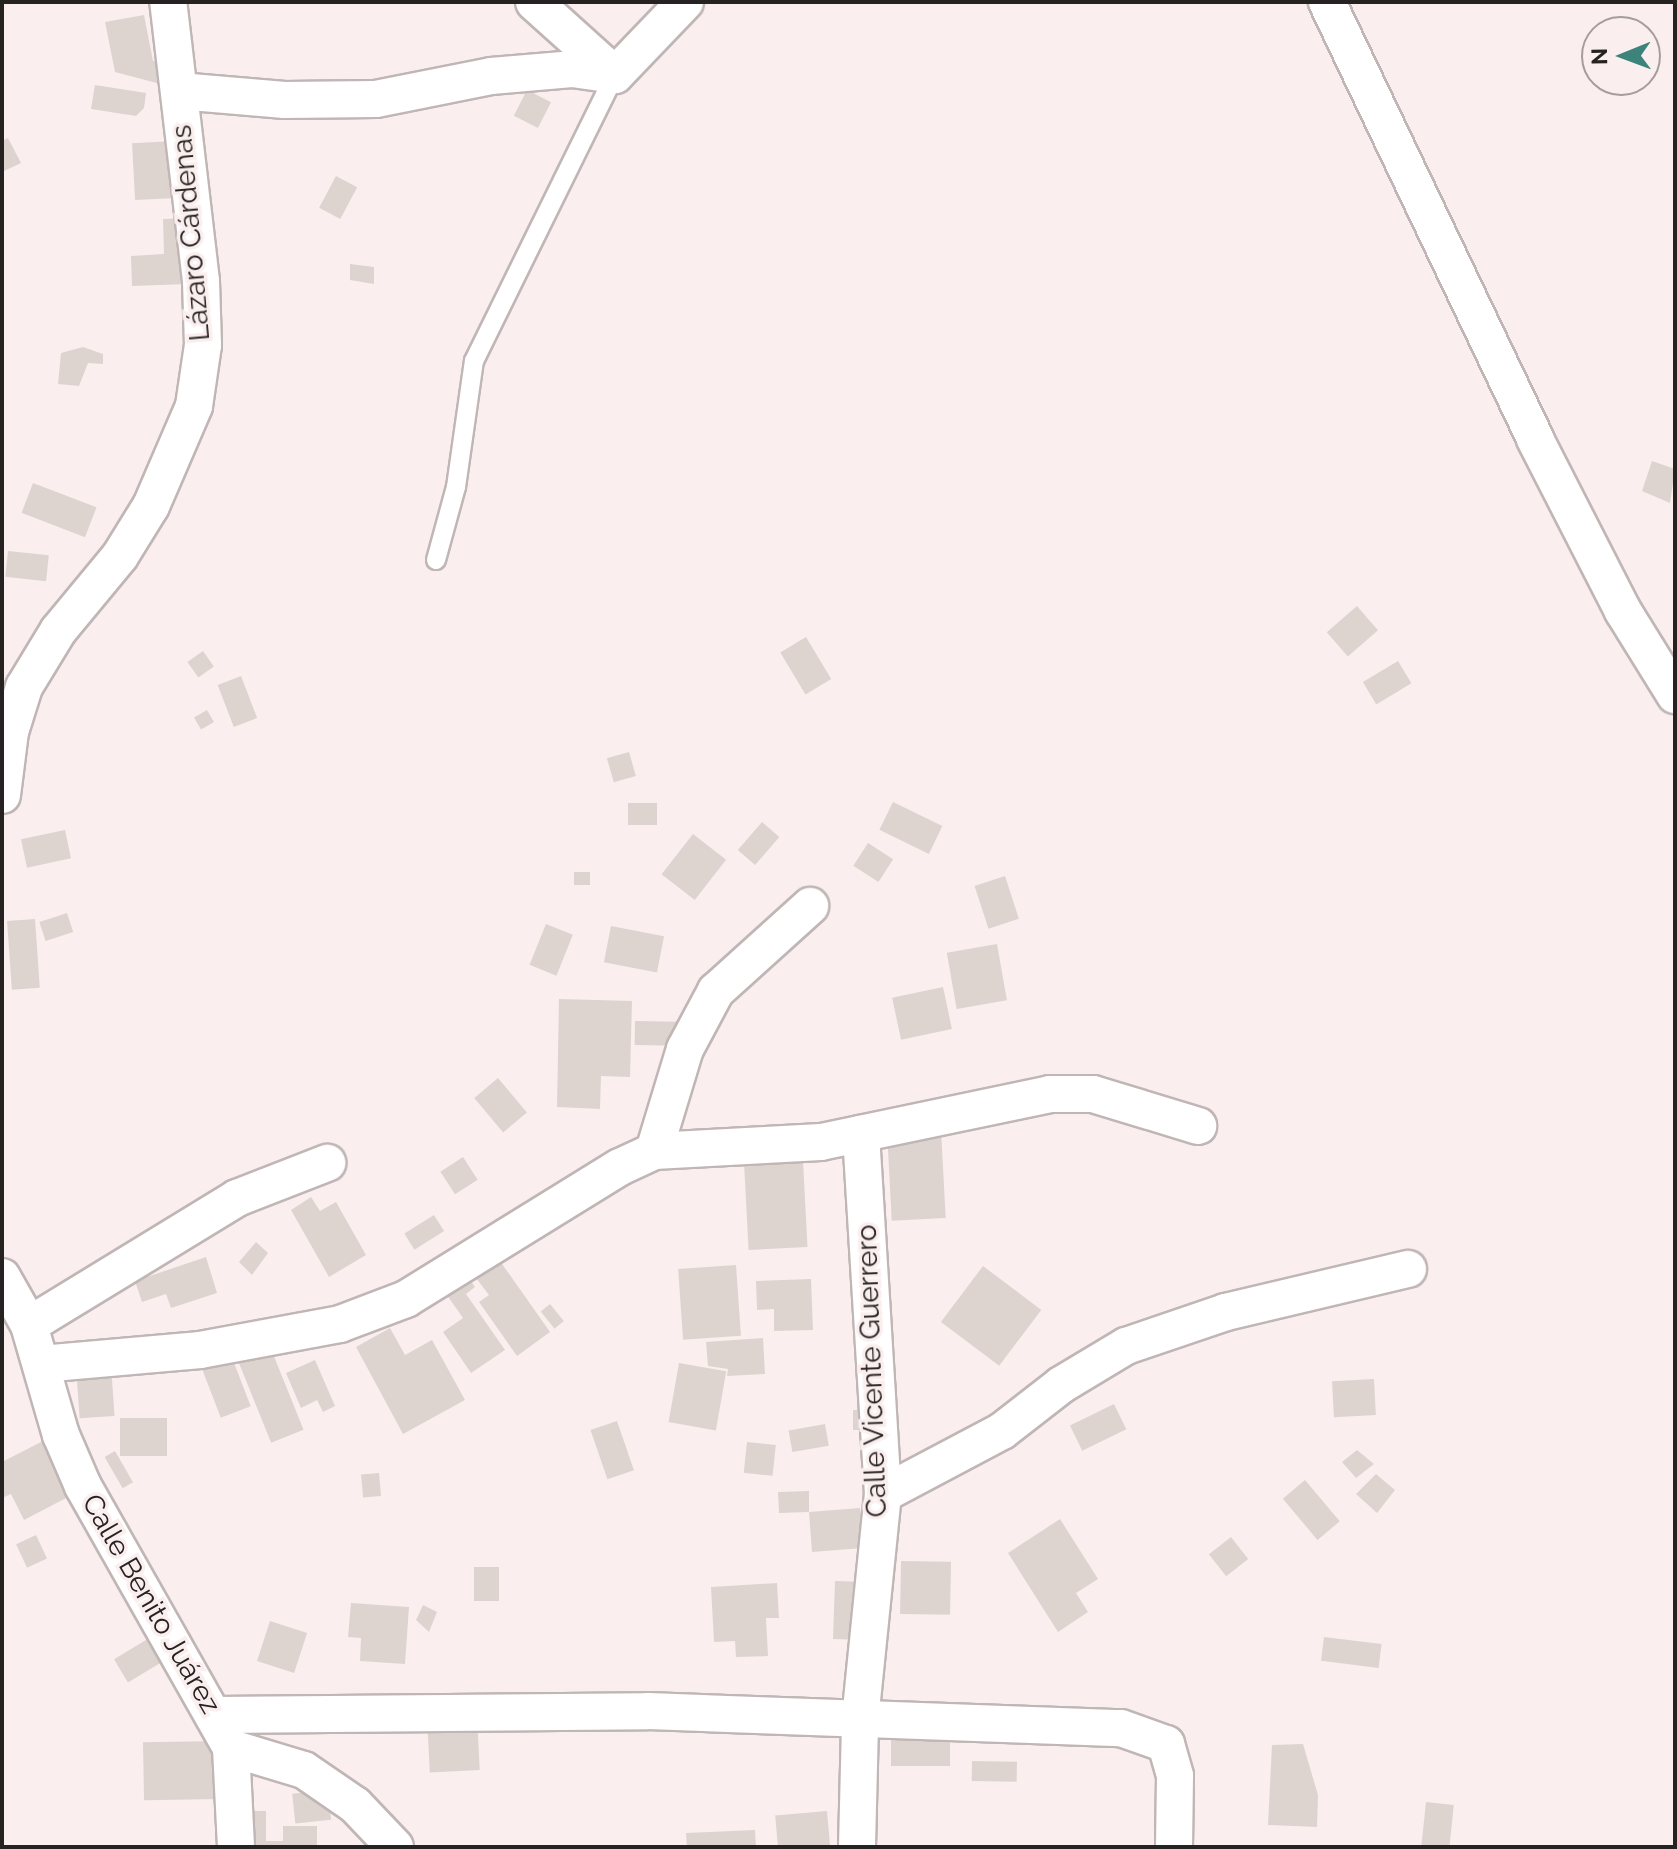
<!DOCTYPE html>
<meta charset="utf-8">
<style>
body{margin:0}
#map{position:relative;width:1677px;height:1849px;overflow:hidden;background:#faefee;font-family:Raleway,sans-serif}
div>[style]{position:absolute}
.building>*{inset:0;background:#ddd4cf;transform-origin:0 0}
.roads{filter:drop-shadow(2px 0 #c0b6b5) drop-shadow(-2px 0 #c0b6b5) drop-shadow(0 2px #c0b6b5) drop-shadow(0 -2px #c0b6b5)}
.lane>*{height:18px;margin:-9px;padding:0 9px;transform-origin:9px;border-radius:9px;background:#fff}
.street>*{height:36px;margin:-18px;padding:0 18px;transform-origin:18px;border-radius:18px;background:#fff}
span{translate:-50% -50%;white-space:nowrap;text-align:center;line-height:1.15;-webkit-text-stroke:7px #faefee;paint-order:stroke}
.street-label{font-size:28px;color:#262222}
.frame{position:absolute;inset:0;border:4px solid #262222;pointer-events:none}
.north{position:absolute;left:1581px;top:16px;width:80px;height:80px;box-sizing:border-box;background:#faefee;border:2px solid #a59d9c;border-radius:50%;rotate:269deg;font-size:22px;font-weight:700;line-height:32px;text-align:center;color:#262222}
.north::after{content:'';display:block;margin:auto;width:28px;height:36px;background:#3c837c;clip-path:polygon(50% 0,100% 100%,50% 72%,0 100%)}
</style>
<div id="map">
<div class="building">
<i style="clip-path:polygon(144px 15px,153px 61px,162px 59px,168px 86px,115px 72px,105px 22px)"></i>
<i style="clip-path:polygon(95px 85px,146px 93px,144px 108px,136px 116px,91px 109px)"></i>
<i style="left:527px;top:90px;width:27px;height:29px;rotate:27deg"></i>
<i style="clip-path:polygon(8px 138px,21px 163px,2px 172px,2px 141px)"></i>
<i style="left:174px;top:141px;width:57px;height:42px;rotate:87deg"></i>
<i style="left:336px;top:176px;width:24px;height:36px;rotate:28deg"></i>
<i style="clip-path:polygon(186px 218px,188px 284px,132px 286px,131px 256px,164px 254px,163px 219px)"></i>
<i style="clip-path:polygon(350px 264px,374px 267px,374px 284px,350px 280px)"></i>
<i style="clip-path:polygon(83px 347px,103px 354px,103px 364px,88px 363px,79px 386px,58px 384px,61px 353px)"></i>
<i style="clip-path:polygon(1652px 461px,1675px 469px,1670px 503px,1642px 491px)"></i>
<i style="left:33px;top:483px;width:68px;height:32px;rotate:21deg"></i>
<i style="left:8px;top:551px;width:41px;height:26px;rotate:6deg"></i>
<i style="left:1357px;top:606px;width:32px;height:40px;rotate:49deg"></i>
<i style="left:806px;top:637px;width:49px;height:30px;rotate:59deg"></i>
<i style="left:203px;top:651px;width:19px;height:19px;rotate:55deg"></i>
<i style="left:1398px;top:661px;width:26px;height:41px;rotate:59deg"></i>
<i style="left:241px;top:676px;width:45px;height:25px;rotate:69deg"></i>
<i style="left:207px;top:710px;width:14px;height:15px;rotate:60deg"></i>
<i style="left:629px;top:752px;width:25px;height:23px;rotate:74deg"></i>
<i style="left:893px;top:802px;width:55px;height:31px;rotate:26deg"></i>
<i style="left:657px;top:803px;width:22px;height:29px;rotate:90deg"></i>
<i style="left:762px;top:822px;width:23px;height:37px;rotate:41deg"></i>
<i style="left:65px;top:830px;width:29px;height:45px;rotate:78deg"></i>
<i style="left:693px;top:834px;width:42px;height:51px;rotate:38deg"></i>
<i style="left:868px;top:843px;width:30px;height:27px;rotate:33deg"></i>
<i style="left:574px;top:872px;width:16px;height:13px"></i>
<i style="left:1005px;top:876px;width:45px;height:32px;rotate:72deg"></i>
<i style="left:67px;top:913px;width:20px;height:29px;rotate:72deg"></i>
<i style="left:35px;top:919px;width:69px;height:28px;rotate:86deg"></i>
<i style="left:546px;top:924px;width:29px;height:44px;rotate:22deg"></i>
<i style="left:611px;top:926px;width:54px;height:37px;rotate:11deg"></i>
<i style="left:997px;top:944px;width:57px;height:51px;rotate:80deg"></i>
<i style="left:943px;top:987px;width:43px;height:52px;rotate:78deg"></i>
<i style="clip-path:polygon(559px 999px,632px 1001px,630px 1077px,601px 1076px,600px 1109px,557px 1107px)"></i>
<i style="left:635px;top:1021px;width:43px;height:24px;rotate:1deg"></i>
<i style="left:498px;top:1078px;width:45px;height:31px;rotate:50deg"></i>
<i style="left:941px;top:1129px;width:89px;height:54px;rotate:87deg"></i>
<i style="left:463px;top:1157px;width:27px;height:27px;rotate:57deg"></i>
<i style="left:803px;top:1161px;width:86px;height:59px;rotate:87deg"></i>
<i style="clip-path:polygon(311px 1197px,320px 1211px,336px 1202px,366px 1255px,329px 1277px,291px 1210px)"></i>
<i style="left:434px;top:1215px;width:19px;height:35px;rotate:58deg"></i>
<i style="clip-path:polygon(256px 1242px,268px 1253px,252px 1275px,239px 1262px)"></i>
<i style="clip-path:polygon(206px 1257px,217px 1293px,171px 1308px,166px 1294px,142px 1302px,135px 1281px)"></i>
<i style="clip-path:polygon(500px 1261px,550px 1332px,517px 1356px,479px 1302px,489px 1295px,476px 1278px)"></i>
<i style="left:736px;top:1265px;width:71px;height:58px;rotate:86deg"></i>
<i style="left:983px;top:1266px;width:73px;height:70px;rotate:37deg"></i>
<i style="clip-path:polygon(465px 1272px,475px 1287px,466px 1294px,505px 1350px,471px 1373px,443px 1332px,463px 1318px,442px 1288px)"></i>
<i style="clip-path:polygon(811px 1279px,813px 1330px,774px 1331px,774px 1309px,757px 1310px,756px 1281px)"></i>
<i style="left:550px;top:1304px;width:22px;height:12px;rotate:51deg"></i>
<i style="clip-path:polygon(390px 1328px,405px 1355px,432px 1340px,465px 1400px,403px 1434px,356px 1347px)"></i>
<i style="clip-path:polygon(763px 1338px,765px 1374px,727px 1376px,728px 1369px,708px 1366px,706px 1342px)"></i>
<i style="left:271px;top:1349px;width:87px;height:35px;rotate:68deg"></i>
<i style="left:231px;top:1355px;width:55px;height:32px;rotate:69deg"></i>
<i style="clip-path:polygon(315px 1360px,335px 1406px,323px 1412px,317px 1400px,301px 1408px,286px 1373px)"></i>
<i style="left:679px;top:1363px;width:48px;height:60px;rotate:10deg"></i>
<i style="left:111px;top:1365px;width:51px;height:35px;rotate:86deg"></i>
<i style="left:1374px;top:1379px;width:36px;height:42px;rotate:87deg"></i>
<i style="left:1114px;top:1404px;width:28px;height:49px;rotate:64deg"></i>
<i style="left:872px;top:1410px;width:20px;height:19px;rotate:90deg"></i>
<i style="left:120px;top:1418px;width:47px;height:38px"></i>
<i style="left:617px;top:1421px;width:52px;height:28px;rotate:71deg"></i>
<i style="left:825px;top:1424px;width:22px;height:37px;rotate:80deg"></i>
<i style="clip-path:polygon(43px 1441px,70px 1496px,24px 1520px,11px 1494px,2px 1498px,2px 1462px)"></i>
<i style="left:747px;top:1442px;width:29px;height:31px;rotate:6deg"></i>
<i style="clip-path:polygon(1357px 1450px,1374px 1464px,1356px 1478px,1342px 1462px)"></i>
<i style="left:115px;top:1451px;width:36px;height:12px;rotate:60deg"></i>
<i style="left:379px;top:1473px;width:23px;height:18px;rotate:85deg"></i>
<i style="clip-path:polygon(1376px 1474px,1395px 1490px,1377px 1513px,1356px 1494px)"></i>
<i style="left:1305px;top:1480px;width:54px;height:29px;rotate:50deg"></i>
<i style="clip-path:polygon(809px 1491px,809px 1512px,860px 1508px,863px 1548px,812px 1552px,809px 1512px,779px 1513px,778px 1492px)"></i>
<i style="clip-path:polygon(1060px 1519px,1098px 1579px,1076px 1593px,1088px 1612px,1058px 1632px,1008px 1553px)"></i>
<i style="left:36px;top:1535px;width:26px;height:22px;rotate:65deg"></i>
<i style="left:1231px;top:1537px;width:28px;height:28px;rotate:52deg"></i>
<i style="left:901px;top:1561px;width:50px;height:53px;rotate:1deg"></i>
<i style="left:499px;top:1567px;width:34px;height:25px;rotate:90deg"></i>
<i style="left:835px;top:1581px;width:25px;height:58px;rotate:2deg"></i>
<i style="clip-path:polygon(777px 1583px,779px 1618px,766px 1618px,768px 1656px,736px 1657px,735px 1641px,714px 1642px,711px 1587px)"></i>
<i style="clip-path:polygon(351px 1603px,409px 1607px,405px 1664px,360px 1661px,361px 1638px,348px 1637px)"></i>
<i style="clip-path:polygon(423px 1605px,437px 1612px,429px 1632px,416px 1620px)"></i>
<i style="left:270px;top:1621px;width:39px;height:42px;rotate:18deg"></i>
<i style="left:156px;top:1634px;width:27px;height:49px;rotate:59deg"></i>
<i style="left:1324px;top:1637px;width:58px;height:24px;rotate:7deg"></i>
<i style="left:477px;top:1717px;width:53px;height:50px;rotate:87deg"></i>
<i style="left:950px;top:1738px;width:28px;height:59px;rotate:90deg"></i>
<i style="left:220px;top:1741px;width:58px;height:77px;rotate:89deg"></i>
<i style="clip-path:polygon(1303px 1744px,1318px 1795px,1317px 1827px,1268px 1825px,1272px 1745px)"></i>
<i style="left:972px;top:1761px;width:45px;height:20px;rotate:1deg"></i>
<i style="left:328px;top:1790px;width:30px;height:36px;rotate:84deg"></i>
<i style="left:1426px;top:1802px;width:28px;height:45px;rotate:6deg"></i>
<i style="clip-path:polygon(252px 1811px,266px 1811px,266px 1841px,283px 1841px,283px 1826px,317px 1826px,317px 1847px,251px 1847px)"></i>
<i style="left:827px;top:1811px;width:36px;height:52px;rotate:85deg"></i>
<i style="clip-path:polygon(755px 1830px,756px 1847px,687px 1847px,686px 1833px)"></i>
</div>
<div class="roads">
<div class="lane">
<i style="left:436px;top:560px;width:76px;rotate:-74.7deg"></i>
<i style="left:456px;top:487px;width:127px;rotate:-81.9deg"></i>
<i style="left:474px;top:361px;width:319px;rotate:-63.8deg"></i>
</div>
<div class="street">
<i style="left:534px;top:2px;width:109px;rotate:42deg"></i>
<i style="left:1327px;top:2px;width:484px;rotate:64.5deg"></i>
<i style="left:1535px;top:439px;width:193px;rotate:62.9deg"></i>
<i style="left:1623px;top:611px;width:99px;rotate:58.2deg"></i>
<i style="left:615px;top:75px;width:101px;rotate:-46.2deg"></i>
<i style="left:179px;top:91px;width:106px;rotate:4.9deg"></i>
<i style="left:285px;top:100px;width:91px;rotate:-0.6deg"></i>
<i style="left:376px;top:99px;width:117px;rotate:-11.3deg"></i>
<i style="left:491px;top:76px;width:81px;rotate:-4.9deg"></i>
<i style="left:572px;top:69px;width:43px;rotate:7.9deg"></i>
<i style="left:2px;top:795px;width:64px;rotate:-82.8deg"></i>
<i style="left:10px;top:732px;width:47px;rotate:-72.7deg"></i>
<i style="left:24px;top:687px;width:66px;rotate:-58.7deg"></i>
<i style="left:58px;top:631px;width:97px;rotate:-50.4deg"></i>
<i style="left:120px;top:556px;width:59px;rotate:-58.2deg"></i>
<i style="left:151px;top:506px;width:109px;rotate:-66.7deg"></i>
<i style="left:194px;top:406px;width:62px;rotate:-81.6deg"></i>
<i style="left:203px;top:345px;width:64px;rotate:-91.8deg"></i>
<i style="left:201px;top:281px;width:281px;rotate:-96.7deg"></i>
<i style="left:654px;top:1151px;width:107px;rotate:-73.1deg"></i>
<i style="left:685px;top:1049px;width:66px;rotate:-61.9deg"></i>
<i style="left:716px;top:991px;width:127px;rotate:-42.1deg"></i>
<i style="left:2px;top:1277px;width:55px;rotate:60.6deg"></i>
<i style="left:29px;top:1325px;width:115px;rotate:73.8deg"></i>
<i style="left:61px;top:1435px;width:56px;rotate:66.7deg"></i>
<i style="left:83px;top:1486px;width:301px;rotate:60.5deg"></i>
<i style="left:231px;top:1748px;width:76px;rotate:16.8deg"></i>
<i style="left:304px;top:1770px;width:62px;rotate:34.5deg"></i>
<i style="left:355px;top:1805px;width:58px;rotate:46.4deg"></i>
<i style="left:29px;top:1325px;width:244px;rotate:-31.4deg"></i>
<i style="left:237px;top:1198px;width:97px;rotate:-21.3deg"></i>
<i style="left:41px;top:1364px;width:160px;rotate:-5deg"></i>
<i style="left:200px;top:1350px;width:142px;rotate:-10.5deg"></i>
<i style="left:340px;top:1324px;width:71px;rotate:-20.7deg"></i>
<i style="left:406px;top:1299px;width:251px;rotate:-31.7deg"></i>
<i style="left:620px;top:1167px;width:38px;rotate:-25deg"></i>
<i style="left:654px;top:1151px;width:167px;rotate:-3.1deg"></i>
<i style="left:821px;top:1142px;width:234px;rotate:-11.8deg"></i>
<i style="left:1050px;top:1094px;width:43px"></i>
<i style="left:1093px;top:1094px;width:110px;rotate:16.9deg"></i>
<i style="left:883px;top:1494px;width:135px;rotate:-27.9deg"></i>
<i style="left:1002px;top:1431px;width:75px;rotate:-37.9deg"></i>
<i style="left:1061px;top:1385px;width:76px;rotate:-31deg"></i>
<i style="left:1126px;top:1346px;width:106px;rotate:-18.8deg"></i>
<i style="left:1226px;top:1312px;width:187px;rotate:-13.3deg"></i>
<i style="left:216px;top:1715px;width:432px;rotate:-0.5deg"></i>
<i style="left:648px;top:1711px;width:473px;rotate:2.1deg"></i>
<i style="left:1121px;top:1728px;width:48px;rotate:19.6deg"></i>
<i style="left:1166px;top:1744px;width:33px;rotate:74deg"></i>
<i style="left:1175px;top:1776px;width:71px;rotate:90.8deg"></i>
<i style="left:231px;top:1748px;width:99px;rotate:87.1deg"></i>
<i style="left:857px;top:1847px;width:127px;rotate:-88.6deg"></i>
<i style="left:860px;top:1720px;width:227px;rotate:-84.2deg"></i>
<i style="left:883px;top:1494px;width:361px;rotate:-93.5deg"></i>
</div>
</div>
<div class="street-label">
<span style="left:191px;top:233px;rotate:-95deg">Lázaro Cárdenas</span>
<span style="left:872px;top:1371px;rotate:-92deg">Calle Vicente Guerrero</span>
<span style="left:151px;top:1604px;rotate:60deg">Calle Benito Juárez</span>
</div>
<div class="frame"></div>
<div class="north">N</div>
</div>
